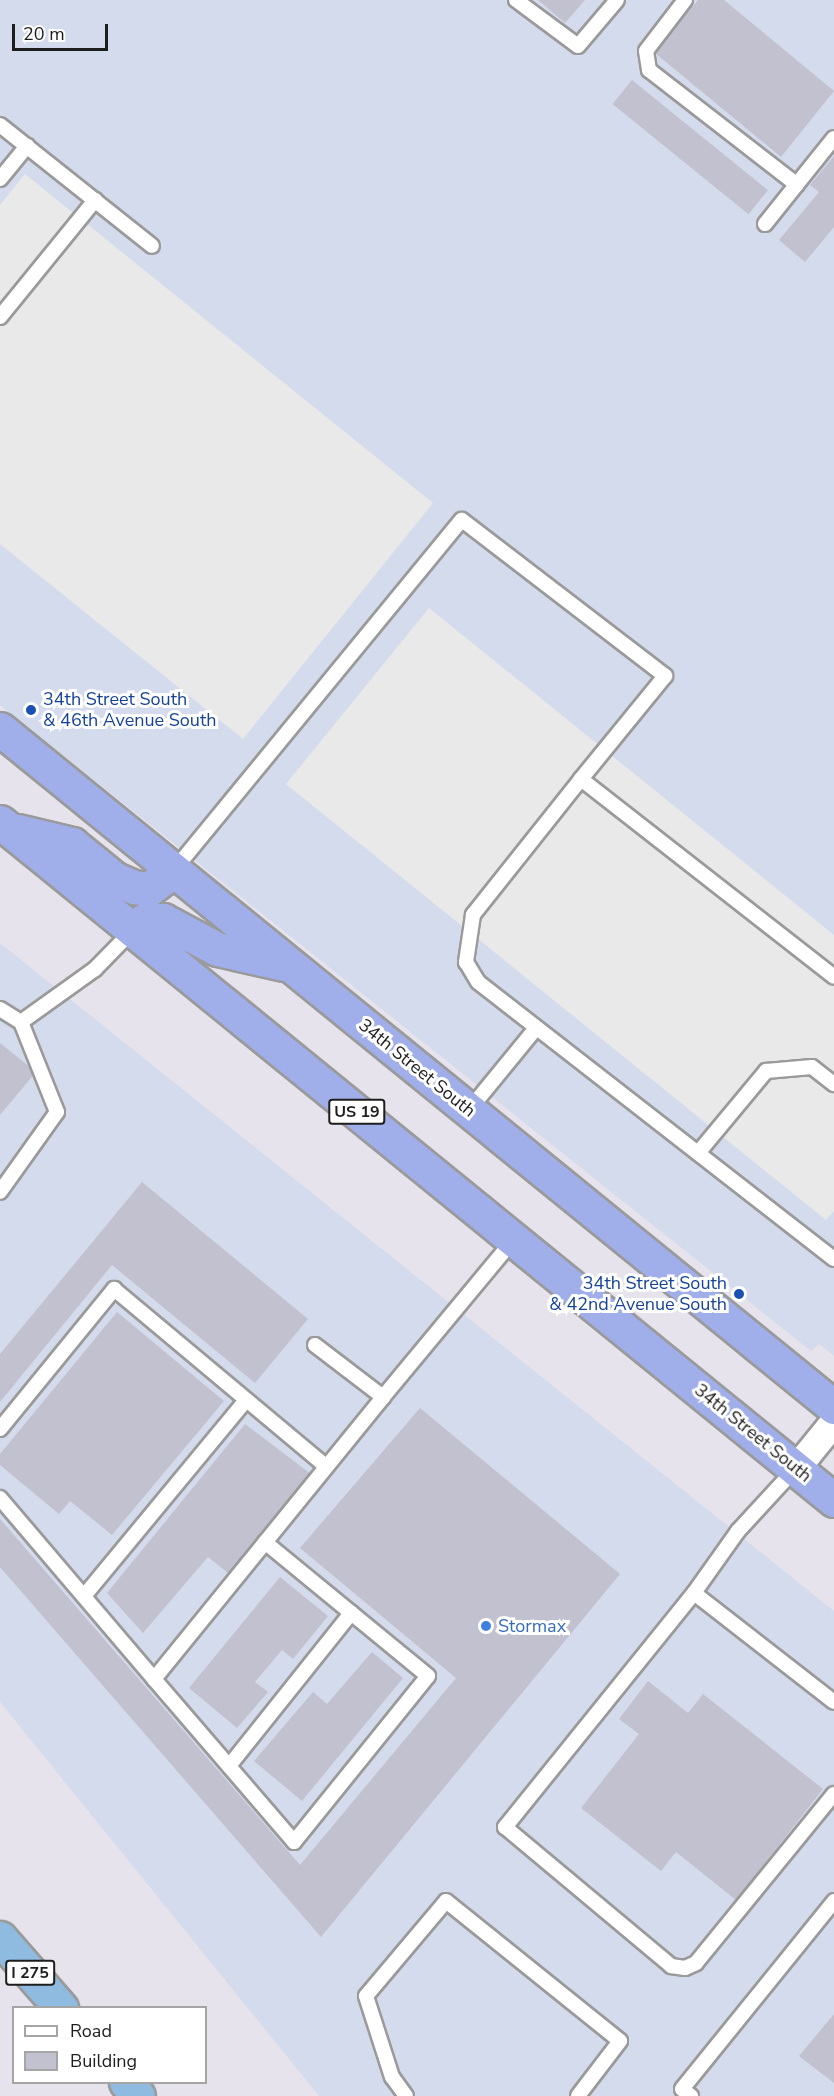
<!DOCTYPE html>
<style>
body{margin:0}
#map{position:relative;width:834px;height:2096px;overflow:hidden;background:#e6e3ed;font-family:"Nunito Sans",sans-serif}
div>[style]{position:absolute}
.commercial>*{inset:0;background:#d3dbed}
.parking>*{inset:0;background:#e9e9e9}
.building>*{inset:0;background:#c2c1cf;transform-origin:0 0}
.roads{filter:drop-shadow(2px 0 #9a9a9a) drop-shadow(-2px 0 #9a9a9a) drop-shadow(0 2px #9a9a9a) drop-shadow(0 -2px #9a9a9a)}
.service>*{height:14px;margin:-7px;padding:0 7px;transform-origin:7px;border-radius:7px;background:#fff}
.minor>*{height:27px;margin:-13.5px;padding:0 13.5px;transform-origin:13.5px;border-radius:13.5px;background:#fff}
.trunk>*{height:33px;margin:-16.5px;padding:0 16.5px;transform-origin:16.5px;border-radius:16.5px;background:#a0aeea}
.motorway>*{height:33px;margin:-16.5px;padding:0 16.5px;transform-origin:16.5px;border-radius:16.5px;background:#8fbbe0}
.dots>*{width:16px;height:16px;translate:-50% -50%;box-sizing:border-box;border:3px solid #fff;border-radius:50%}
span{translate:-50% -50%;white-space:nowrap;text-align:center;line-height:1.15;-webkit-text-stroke:6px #fff;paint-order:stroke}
.shield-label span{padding:2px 4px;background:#fff;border:2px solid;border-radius:4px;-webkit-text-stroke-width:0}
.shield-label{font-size:16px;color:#1d1d1d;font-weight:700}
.transit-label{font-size:18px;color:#164399}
.left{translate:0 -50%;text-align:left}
.right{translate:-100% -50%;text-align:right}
.street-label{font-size:18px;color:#1d1d1d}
.shop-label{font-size:18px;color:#366cbe}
.legend{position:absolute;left:12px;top:2006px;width:195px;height:78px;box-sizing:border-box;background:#fff;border:2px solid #a5a5a5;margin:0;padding:8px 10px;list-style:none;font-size:18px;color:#1d1d1d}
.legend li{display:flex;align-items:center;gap:12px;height:30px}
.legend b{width:30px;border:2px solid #a5a5a5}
.scale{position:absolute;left:12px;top:24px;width:96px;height:27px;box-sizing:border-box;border:3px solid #1d1d1d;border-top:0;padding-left:8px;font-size:18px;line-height:21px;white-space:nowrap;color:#1d1d1d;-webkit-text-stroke:4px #fff;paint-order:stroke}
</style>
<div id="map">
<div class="commercial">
<i style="clip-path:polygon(0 0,834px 0,834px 1356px,819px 1344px,811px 1351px,0 705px)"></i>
<i style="clip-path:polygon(0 943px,834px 1611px,834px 2096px,319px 2096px,0 1702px)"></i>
</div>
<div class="parking">
<i style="clip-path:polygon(25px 174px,433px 503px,243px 739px,0 544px,0 205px)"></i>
<i style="clip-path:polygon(429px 608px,834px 935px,834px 1211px,826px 1220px,286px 784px)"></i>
</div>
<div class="building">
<i style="clip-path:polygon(538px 0,585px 0,565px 23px)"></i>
<i style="clip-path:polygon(698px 0,724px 0,834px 91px,781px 157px,655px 53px)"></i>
<i style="left:632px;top:80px;width:175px;height:31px;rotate:39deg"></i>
<i style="clip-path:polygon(834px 156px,834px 227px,805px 262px,779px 240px,819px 192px,810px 185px)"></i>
<i style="clip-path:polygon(0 1043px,36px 1072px,0 1115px)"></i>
<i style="clip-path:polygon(142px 1182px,308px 1319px,255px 1383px,112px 1265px,0 1402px,0 1354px)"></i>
<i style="clip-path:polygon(117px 1312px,224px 1401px,112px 1535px,70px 1501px,59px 1514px,0 1465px,0 1454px)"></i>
<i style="clip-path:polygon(420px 1408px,620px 1574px,321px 1937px,0 1567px,0 1519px,300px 1865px,456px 1678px,300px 1548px)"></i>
<i style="clip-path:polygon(245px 1424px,311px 1474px,228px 1573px,208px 1557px,143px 1633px,107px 1593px)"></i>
<i style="clip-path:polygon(280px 1577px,328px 1616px,293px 1659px,282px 1650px,255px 1682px,268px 1692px,237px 1728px,189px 1688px)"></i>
<i style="clip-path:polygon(372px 1652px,403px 1678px,302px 1801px,254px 1761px,313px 1692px,327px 1704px)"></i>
<i style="clip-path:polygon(648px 1681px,688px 1713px,703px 1694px,823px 1789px,736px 1900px,676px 1852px,661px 1871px,581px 1808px,639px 1734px,619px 1719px)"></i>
<i style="clip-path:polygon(834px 2014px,834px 2083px,799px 2056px)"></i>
</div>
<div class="roads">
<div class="service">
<i style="left:516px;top:0;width:77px;rotate:36.6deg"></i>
<i style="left:578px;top:46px;width:60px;rotate:-49.7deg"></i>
<i style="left:685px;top:0;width:64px;rotate:127.4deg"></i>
<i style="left:646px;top:51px;width:19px;rotate:81deg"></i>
<i style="left:649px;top:70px;width:187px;rotate:37.8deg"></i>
<i style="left:0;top:125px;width:194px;rotate:38.5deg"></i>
<i style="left:0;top:179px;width:43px;rotate:-50.7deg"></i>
<i style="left:765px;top:224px;width:110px;rotate:-51.3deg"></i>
<i style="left:0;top:317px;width:151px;rotate:-50.9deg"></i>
<i style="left:581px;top:779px;width:174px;rotate:128.5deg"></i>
<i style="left:473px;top:915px;width:48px;rotate:98.5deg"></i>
<i style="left:466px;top:962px;width:23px;rotate:59deg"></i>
<i style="left:478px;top:982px;width:451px;rotate:37.9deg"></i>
<i style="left:174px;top:870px;width:453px;rotate:-50.6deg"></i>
<i style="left:462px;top:520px;width:256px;rotate:37.5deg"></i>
<i style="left:665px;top:676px;width:133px;rotate:129.2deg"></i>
<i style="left:581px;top:779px;width:321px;rotate:38deg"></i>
<i style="left:0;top:1009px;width:25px;rotate:32deg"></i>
<i style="left:21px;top:1022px;width:97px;rotate:68.2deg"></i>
<i style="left:57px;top:1112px;width:98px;rotate:125.5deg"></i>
<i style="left:21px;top:1022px;width:91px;rotate:-35.6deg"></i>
<i style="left:95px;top:969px;width:54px;rotate:-45.7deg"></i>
<i style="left:469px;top:1110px;width:106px;rotate:-50.7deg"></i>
<i style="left:698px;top:1153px;width:107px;rotate:-50.3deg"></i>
<i style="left:766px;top:1071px;width:46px;rotate:-5deg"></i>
<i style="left:812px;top:1067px;width:28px;rotate:38deg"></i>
<i style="left:315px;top:1345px;width:86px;rotate:37.4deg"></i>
<i style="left:383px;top:1397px;width:205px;rotate:-50.3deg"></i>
<i style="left:0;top:1429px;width:181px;rotate:-50.8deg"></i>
<i style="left:114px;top:1289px;width:276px;rotate:39.9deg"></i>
<i style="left:796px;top:1468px;width:86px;rotate:132.6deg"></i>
<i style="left:738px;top:1531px;width:76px;rotate:125.4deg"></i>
<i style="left:694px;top:1593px;width:177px;rotate:37.9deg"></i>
<i style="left:0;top:1498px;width:238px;rotate:49.6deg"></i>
<i style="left:154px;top:1679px;width:363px;rotate:-50.9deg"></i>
<i style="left:694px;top:1593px;width:301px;rotate:128.9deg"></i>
<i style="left:505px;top:1827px;width:217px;rotate:39.9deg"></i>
<i style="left:671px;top:1966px;width:14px;rotate:8deg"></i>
<i style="left:685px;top:1968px;width:12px;rotate:-24deg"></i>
<i style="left:696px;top:1963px;width:218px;rotate:-50.8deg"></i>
<i style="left:84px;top:1596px;width:254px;rotate:-50.4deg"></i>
<i style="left:154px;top:1679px;width:215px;rotate:49.3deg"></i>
<i style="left:294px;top:1842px;width:213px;rotate:-51.1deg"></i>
<i style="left:428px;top:1676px;width:211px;rotate:-140.6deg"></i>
<i style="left:229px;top:1766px;width:196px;rotate:-51.4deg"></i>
<i style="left:406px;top:2096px;width:24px;rotate:-126deg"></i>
<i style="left:392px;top:2077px;width:85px;rotate:-107.8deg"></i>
<i style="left:366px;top:1996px;width:124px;rotate:-49.9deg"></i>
<i style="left:446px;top:1901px;width:223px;rotate:38.8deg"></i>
<i style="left:620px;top:2041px;width:69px;rotate:127.4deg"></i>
<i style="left:691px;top:2096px;width:11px;rotate:-142deg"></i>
<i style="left:682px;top:2089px;width:242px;rotate:-51deg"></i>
</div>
<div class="minor">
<i style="left:796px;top:1468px;width:60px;rotate:-51deg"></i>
</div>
<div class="trunk">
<i style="left:0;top:729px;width:1075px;rotate:39.11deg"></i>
<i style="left:0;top:822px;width:1075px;rotate:39.11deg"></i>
<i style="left:18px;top:831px;width:56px;rotate:13.5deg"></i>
<i style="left:72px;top:844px;width:55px;rotate:39.1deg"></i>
<i style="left:115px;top:879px;width:21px;rotate:23deg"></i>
<i style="left:134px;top:887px;width:15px;rotate:8deg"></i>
<i style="left:149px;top:889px;width:31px;rotate:-37deg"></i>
<i style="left:133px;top:930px;width:16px;rotate:-40deg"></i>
<i style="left:145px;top:920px;width:18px"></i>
<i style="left:163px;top:920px;width:61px;rotate:28.2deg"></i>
<i style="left:217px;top:949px;width:69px;rotate:12.6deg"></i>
</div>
<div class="motorway">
<i style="left:0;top:1938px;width:93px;rotate:48.9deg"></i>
<i style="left:126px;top:2082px;width:18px;rotate:49deg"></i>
</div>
</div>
<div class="dots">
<i style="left:31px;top:710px;background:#1a4fb4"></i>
<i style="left:739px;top:1294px;background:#1a4fb4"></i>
<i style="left:486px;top:1626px;background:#3f7fe0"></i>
</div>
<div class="shield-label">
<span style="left:357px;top:1112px">US 19</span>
<span style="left:30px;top:1973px">I 275</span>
</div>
<div class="transit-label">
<span class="left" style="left:43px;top:710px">34th Street South<br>&amp; 46th Avenue South</span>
<span class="right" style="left:727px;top:1294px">34th Street South<br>&amp; 42nd Avenue South</span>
</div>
<div class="street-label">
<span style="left:417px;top:1068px;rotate:39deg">34th Street South</span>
<span style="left:753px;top:1433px;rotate:39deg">34th Street South</span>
</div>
<div class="shop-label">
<span class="left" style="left:498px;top:1626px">Stormax</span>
</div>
<ul class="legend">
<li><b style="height:8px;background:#fff"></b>Road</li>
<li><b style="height:16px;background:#c2c1cf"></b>Building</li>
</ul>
<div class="scale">20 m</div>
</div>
